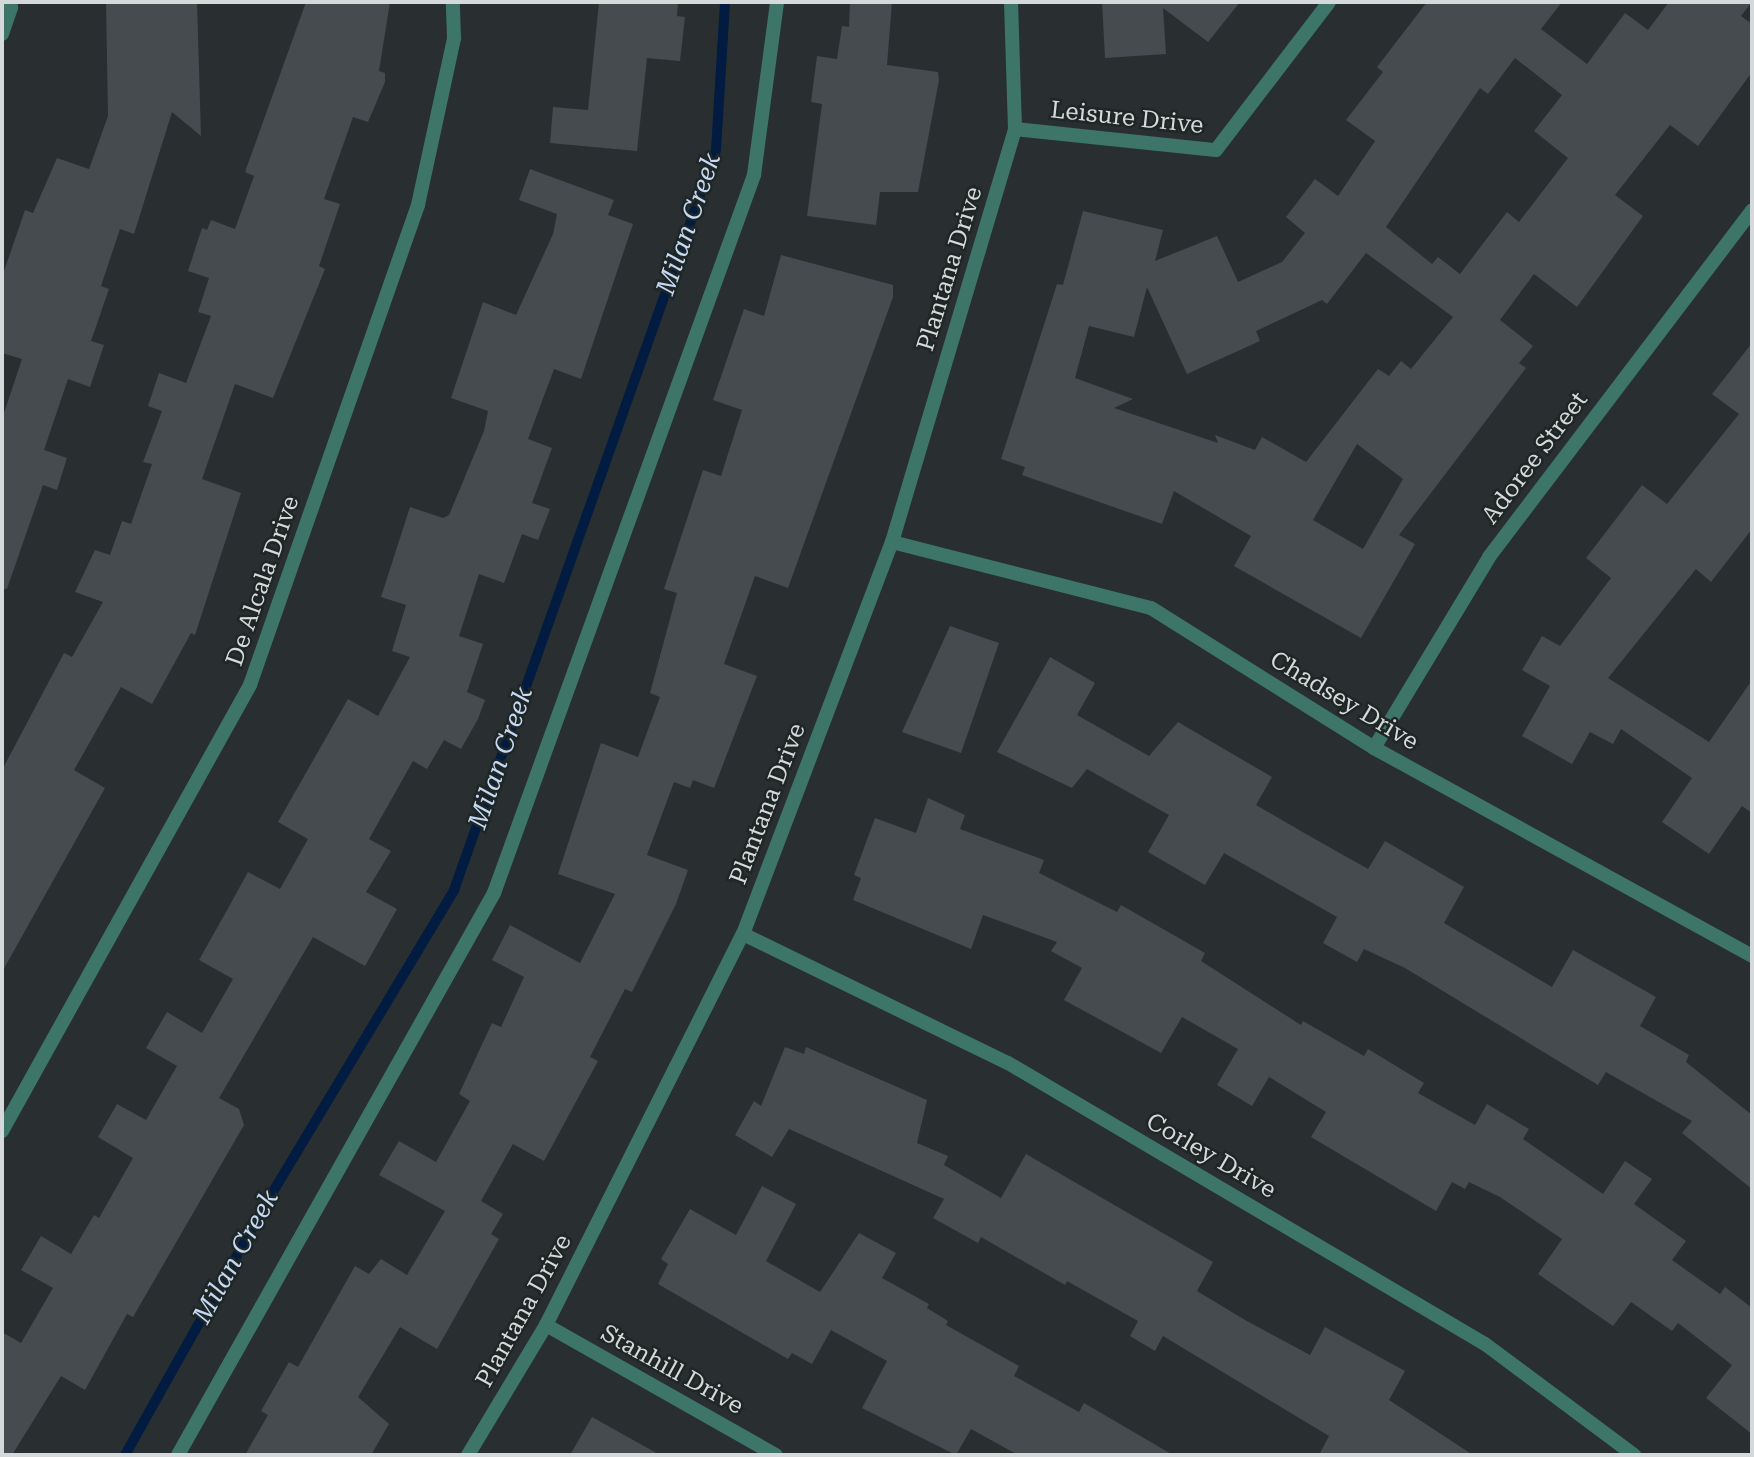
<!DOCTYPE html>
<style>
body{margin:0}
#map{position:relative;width:1754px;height:1457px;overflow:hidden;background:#292f30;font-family:"Roboto Serif",serif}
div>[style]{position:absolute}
.stream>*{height:10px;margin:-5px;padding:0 5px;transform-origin:5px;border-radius:5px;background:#011b41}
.building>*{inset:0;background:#454b4e}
.service>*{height:14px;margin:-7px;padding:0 7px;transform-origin:7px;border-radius:7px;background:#3d7669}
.minor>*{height:14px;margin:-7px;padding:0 7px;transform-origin:7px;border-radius:7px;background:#3d7669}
span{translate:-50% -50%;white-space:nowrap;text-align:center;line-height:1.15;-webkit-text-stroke:5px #1f2626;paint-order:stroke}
.street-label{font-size:24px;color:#d5d9d9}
.water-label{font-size:26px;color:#c5d8f4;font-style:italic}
.frame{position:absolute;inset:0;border:4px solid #d5d9d9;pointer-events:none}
</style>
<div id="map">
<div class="stream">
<i style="left:125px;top:1455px;width:298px;rotate:-60.7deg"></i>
<i style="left:271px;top:1195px;width:356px;rotate:-59deg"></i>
<i style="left:454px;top:890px;width:785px;rotate:-70.5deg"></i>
<i style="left:716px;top:150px;width:148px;rotate:-86.5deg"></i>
</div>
<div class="building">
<i style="clip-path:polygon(106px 2px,197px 2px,201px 136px,172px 112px,134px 234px,120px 229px,101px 286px,109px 289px,91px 341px,104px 345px,90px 387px,68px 379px,44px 450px,67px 458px,57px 490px,43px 485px,7px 589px,2px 589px,2px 419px,22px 359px,2px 353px,2px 277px,25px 210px,33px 213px,57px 158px,89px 169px,108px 116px)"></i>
<i style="clip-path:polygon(306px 2px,390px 2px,379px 71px,385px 73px,385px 82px,368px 122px,353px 117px,324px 199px,340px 204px,319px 266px,325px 269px,273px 398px,235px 384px,202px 479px,241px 493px,195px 635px,191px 633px,152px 704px,121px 687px,74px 770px,105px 788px,2px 972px,2px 770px,64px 653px,72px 657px,103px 602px,75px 592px,95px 550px,110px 555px,122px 521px,131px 524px,152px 464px,143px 462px,162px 411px,148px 406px,159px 373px,186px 383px,211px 316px,198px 312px,209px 278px,188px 271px,202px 228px,207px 230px,211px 220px,235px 229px,254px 176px,245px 172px)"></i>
<i style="clip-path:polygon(599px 2px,678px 2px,677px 16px,685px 17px,680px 61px,647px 58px,637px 151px,550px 143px,553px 107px,588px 110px)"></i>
<i style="clip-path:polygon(850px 2px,892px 2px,887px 65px,938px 72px,939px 80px,918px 192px,880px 192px,876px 225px,807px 216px,822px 104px,811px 102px,817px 56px,837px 59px,842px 26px,849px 27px)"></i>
<i style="clip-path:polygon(1102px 2px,1240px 2px,1208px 42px,1163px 8px,1166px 54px,1105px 58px)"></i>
<i style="clip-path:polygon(evenodd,1427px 2px,1562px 2px,1541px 29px,1587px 64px,1625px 13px,1648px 30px,1669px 2px,1752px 2px,1741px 16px,1752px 24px,1752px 72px,1698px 146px,1670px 125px,1615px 195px,1643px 216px,1577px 307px,1534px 274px,1500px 320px,1533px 346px,1519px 363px,1526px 368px,1399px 535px,1415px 544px,1361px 638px,1234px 566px,1251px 536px,1174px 491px,1162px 524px,1022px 475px,1025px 467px,1001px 459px,1057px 284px,1063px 285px,1083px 211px,1163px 230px,1155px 261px,1217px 236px,1238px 282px,1282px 262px,1305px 233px,1286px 217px,1315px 179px,1338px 196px,1375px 141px,1346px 120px,1383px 72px,1377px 67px,1427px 2px,1515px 58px,1562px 95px,1534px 131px,1568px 158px,1519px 222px,1507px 212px,1460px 274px,1438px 257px,1432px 264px,1386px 227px,1480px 88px,1488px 94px,1515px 58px,1427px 2px,1366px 253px,1453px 317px,1411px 369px,1401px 361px,1389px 376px,1378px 369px,1306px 462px,1262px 437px,1255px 450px,1215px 435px,1218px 443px,1114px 408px,1133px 399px,1075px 378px,1089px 326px,1134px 337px,1147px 287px,1187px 374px,1260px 341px,1256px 331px,1322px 300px,1327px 304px,1366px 253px,1427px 2px,1357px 444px,1403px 479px,1363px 549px,1313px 520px,1357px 444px)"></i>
<i style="clip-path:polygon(530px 169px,614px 200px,608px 215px,633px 224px,581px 379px,554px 369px,528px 439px,552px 448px,532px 503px,550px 509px,538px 540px,522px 534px,504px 583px,479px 574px,459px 636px,483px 644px,467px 692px,485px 700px,478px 719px,461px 749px,444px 740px,427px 769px,413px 761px,369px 839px,391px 851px,366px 892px,397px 909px,365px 966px,313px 937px,219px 1098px,239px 1109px,244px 1125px,133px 1317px,127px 1314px,85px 1390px,61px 1376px,12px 1455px,2px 1455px,2px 1332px,21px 1343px,53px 1288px,21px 1270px,41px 1236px,71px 1254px,94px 1215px,99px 1218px,133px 1158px,98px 1137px,117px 1104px,146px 1120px,177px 1066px,146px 1048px,167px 1012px,202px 1033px,233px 979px,199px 960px,226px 912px,248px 872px,280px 889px,308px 839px,278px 822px,348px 699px,378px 716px,410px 657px,392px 651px,406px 605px,381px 597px,410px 507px,443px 518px,449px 515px,484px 431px,488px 411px,451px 398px,483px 302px,516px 315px,553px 234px,557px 214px,519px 200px)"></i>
<i style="clip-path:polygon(781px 255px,893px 285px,893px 297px,788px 588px,755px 576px,724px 664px,757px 676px,714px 788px,693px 780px,690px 788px,674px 782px,647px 855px,688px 870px,676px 904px,632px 992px,625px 989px,590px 1057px,598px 1061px,544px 1161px,513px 1144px,481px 1201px,503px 1214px,491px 1234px,499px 1239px,437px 1349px,400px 1327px,358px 1397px,389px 1424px,371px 1455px,245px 1455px,268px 1415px,261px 1411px,289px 1362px,298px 1367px,355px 1266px,369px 1274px,381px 1259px,407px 1275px,445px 1211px,379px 1175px,399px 1141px,436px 1162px,470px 1101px,459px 1094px,492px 1023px,501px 1027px,524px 977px,492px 960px,510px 925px,580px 963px,615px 894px,558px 874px,601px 743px,638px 757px,660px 697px,650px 693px,677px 593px,664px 589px,703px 470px,721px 476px,742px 410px,713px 400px,744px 309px,764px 316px)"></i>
<i style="clip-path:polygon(1752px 343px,1752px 529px,1711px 582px,1696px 569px,1608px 678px,1709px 742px,1752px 680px,1752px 813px,1742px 806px,1709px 854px,1662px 822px,1692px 778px,1621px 729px,1613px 744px,1590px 732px,1572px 764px,1522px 736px,1550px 686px,1522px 670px,1542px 636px,1560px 646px,1611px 578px,1586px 558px,1642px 485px,1667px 504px,1739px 414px,1712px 394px)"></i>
<i style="clip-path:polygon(950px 626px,999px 643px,961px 753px,902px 732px)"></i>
<i style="clip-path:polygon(1050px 657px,1095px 683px,1077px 715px,1149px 756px,1178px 722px,1272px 777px,1256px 805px,1306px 834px,1368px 869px,1385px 841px,1464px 887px,1444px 923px,1552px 987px,1573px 950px,1656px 997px,1640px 1026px,1689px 1055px,1686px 1062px,1752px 1115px,1752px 1189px,1682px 1133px,1692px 1121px,1606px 1072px,1598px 1085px,1405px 968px,1364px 949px,1357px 962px,1323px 943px,1337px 917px,1224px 853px,1205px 885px,1148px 852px,1169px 815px,1087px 769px,1072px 788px,997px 752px)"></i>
<i style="clip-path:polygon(928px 798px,965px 815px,960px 829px,1044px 860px,1039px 873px,1117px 912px,1121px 905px,1205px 953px,1201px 961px,1301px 1025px,1303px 1021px,1364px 1056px,1368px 1049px,1424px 1083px,1418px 1093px,1475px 1125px,1487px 1104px,1529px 1129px,1523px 1139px,1603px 1194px,1625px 1161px,1652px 1179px,1634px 1204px,1686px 1241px,1672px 1260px,1720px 1294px,1725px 1287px,1752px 1308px,1752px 1434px,1706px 1398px,1732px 1365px,1678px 1323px,1672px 1331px,1631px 1302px,1613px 1326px,1538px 1274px,1562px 1239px,1500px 1197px,1469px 1182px,1465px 1189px,1452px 1182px,1436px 1211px,1311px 1137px,1326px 1112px,1269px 1077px,1252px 1106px,1217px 1085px,1238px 1049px,1182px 1017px,1161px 1053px,1064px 1000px,1082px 968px,1051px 951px,1057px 942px,983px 915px,971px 949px,853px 900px,861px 878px,854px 875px,875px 818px,916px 833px)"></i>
<i style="clip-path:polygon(785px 1047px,804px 1054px,806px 1047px,927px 1100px,917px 1143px,948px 1156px,944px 1165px,1001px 1198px,1026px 1154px,1213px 1262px,1197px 1291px,1245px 1320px,1310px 1355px,1325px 1327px,1405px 1371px,1389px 1400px,1473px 1455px,1319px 1455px,1329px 1436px,1163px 1336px,1155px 1351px,1130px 1336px,1138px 1321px,1067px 1281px,1065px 1285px,981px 1237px,978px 1243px,933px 1218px,944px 1199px,789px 1129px,772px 1157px,735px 1135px,754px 1101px,761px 1106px)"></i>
<i style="clip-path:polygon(762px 1186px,796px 1204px,766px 1261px,820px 1292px,859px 1233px,896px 1253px,882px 1278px,929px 1304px,927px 1308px,948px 1321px,946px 1325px,1019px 1366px,1014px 1376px,1079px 1412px,1084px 1403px,1173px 1455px,1018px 1455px,971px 1429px,956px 1455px,862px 1408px,887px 1361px,831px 1330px,812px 1364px,792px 1353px,788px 1359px,658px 1284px,668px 1264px,661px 1259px,690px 1209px,736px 1235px)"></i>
<i style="clip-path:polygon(592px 1417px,660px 1455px,570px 1455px)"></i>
</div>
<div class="service">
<i style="left:178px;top:1455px;width:645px;rotate:-60.65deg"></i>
<i style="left:494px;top:893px;width:764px;rotate:-70.09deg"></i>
<i style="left:754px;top:175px;width:175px;rotate:-82.4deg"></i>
</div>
<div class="minor">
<i style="left:2px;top:34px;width:28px;rotate:-71deg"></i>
<i style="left:11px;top:8px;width:10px;rotate:-143deg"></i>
<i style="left:1015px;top:129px;width:202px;rotate:6deg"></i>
<i style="left:1216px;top:150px;width:186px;rotate:-52.6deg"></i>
<i style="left:892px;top:542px;width:267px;rotate:14.3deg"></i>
<i style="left:1151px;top:608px;width:263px;rotate:32.1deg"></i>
<i style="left:1374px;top:748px;width:431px;rotate:28.8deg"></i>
<i style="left:1374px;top:748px;width:223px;rotate:-58.9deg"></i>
<i style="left:1489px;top:557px;width:435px;rotate:-52.8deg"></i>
<i style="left:743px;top:934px;width:295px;rotate:26deg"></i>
<i style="left:1008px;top:1063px;width:554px;rotate:30.5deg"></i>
<i style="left:1485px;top:1344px;width:186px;rotate:36.7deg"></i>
<i style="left:2px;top:1131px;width:510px;rotate:-60.92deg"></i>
<i style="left:250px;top:685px;width:509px;rotate:-70.71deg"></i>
<i style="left:418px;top:205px;width:171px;rotate:-77.8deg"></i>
<i style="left:454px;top:38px;width:36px;rotate:-92deg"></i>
<i style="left:546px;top:1325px;width:264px;rotate:29.5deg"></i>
<i style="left:468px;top:1455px;width:152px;rotate:-59deg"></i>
<i style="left:546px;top:1325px;width:438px;rotate:-63.3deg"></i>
<i style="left:743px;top:934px;width:419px;rotate:-69.2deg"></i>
<i style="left:892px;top:542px;width:431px;rotate:-73.4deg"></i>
<i style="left:1015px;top:129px;width:127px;rotate:-91.8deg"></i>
</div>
<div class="street-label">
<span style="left:1127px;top:118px;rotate:6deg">Leisure Drive</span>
<span style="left:950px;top:269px;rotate:-73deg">Plantana Drive</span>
<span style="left:1535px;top:458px;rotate:-53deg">Adoree Street</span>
<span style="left:263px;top:581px;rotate:-71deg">De Alcala Drive</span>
<span style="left:1344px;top:701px;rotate:31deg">Chadsey Drive</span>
<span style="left:768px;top:804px;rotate:-69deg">Plantana Drive</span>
<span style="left:1211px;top:1156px;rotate:30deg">Corley Drive</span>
<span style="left:524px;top:1311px;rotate:-61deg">Plantana Drive</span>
<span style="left:672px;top:1370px;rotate:29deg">Stanhill Drive</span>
</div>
<div class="water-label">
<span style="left:689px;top:224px;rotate:-71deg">Milan Creek</span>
<span style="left:501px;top:758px;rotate:-71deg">Milan Creek</span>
<span style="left:236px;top:1257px;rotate:-61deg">Milan Creek</span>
</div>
<div class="frame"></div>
</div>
